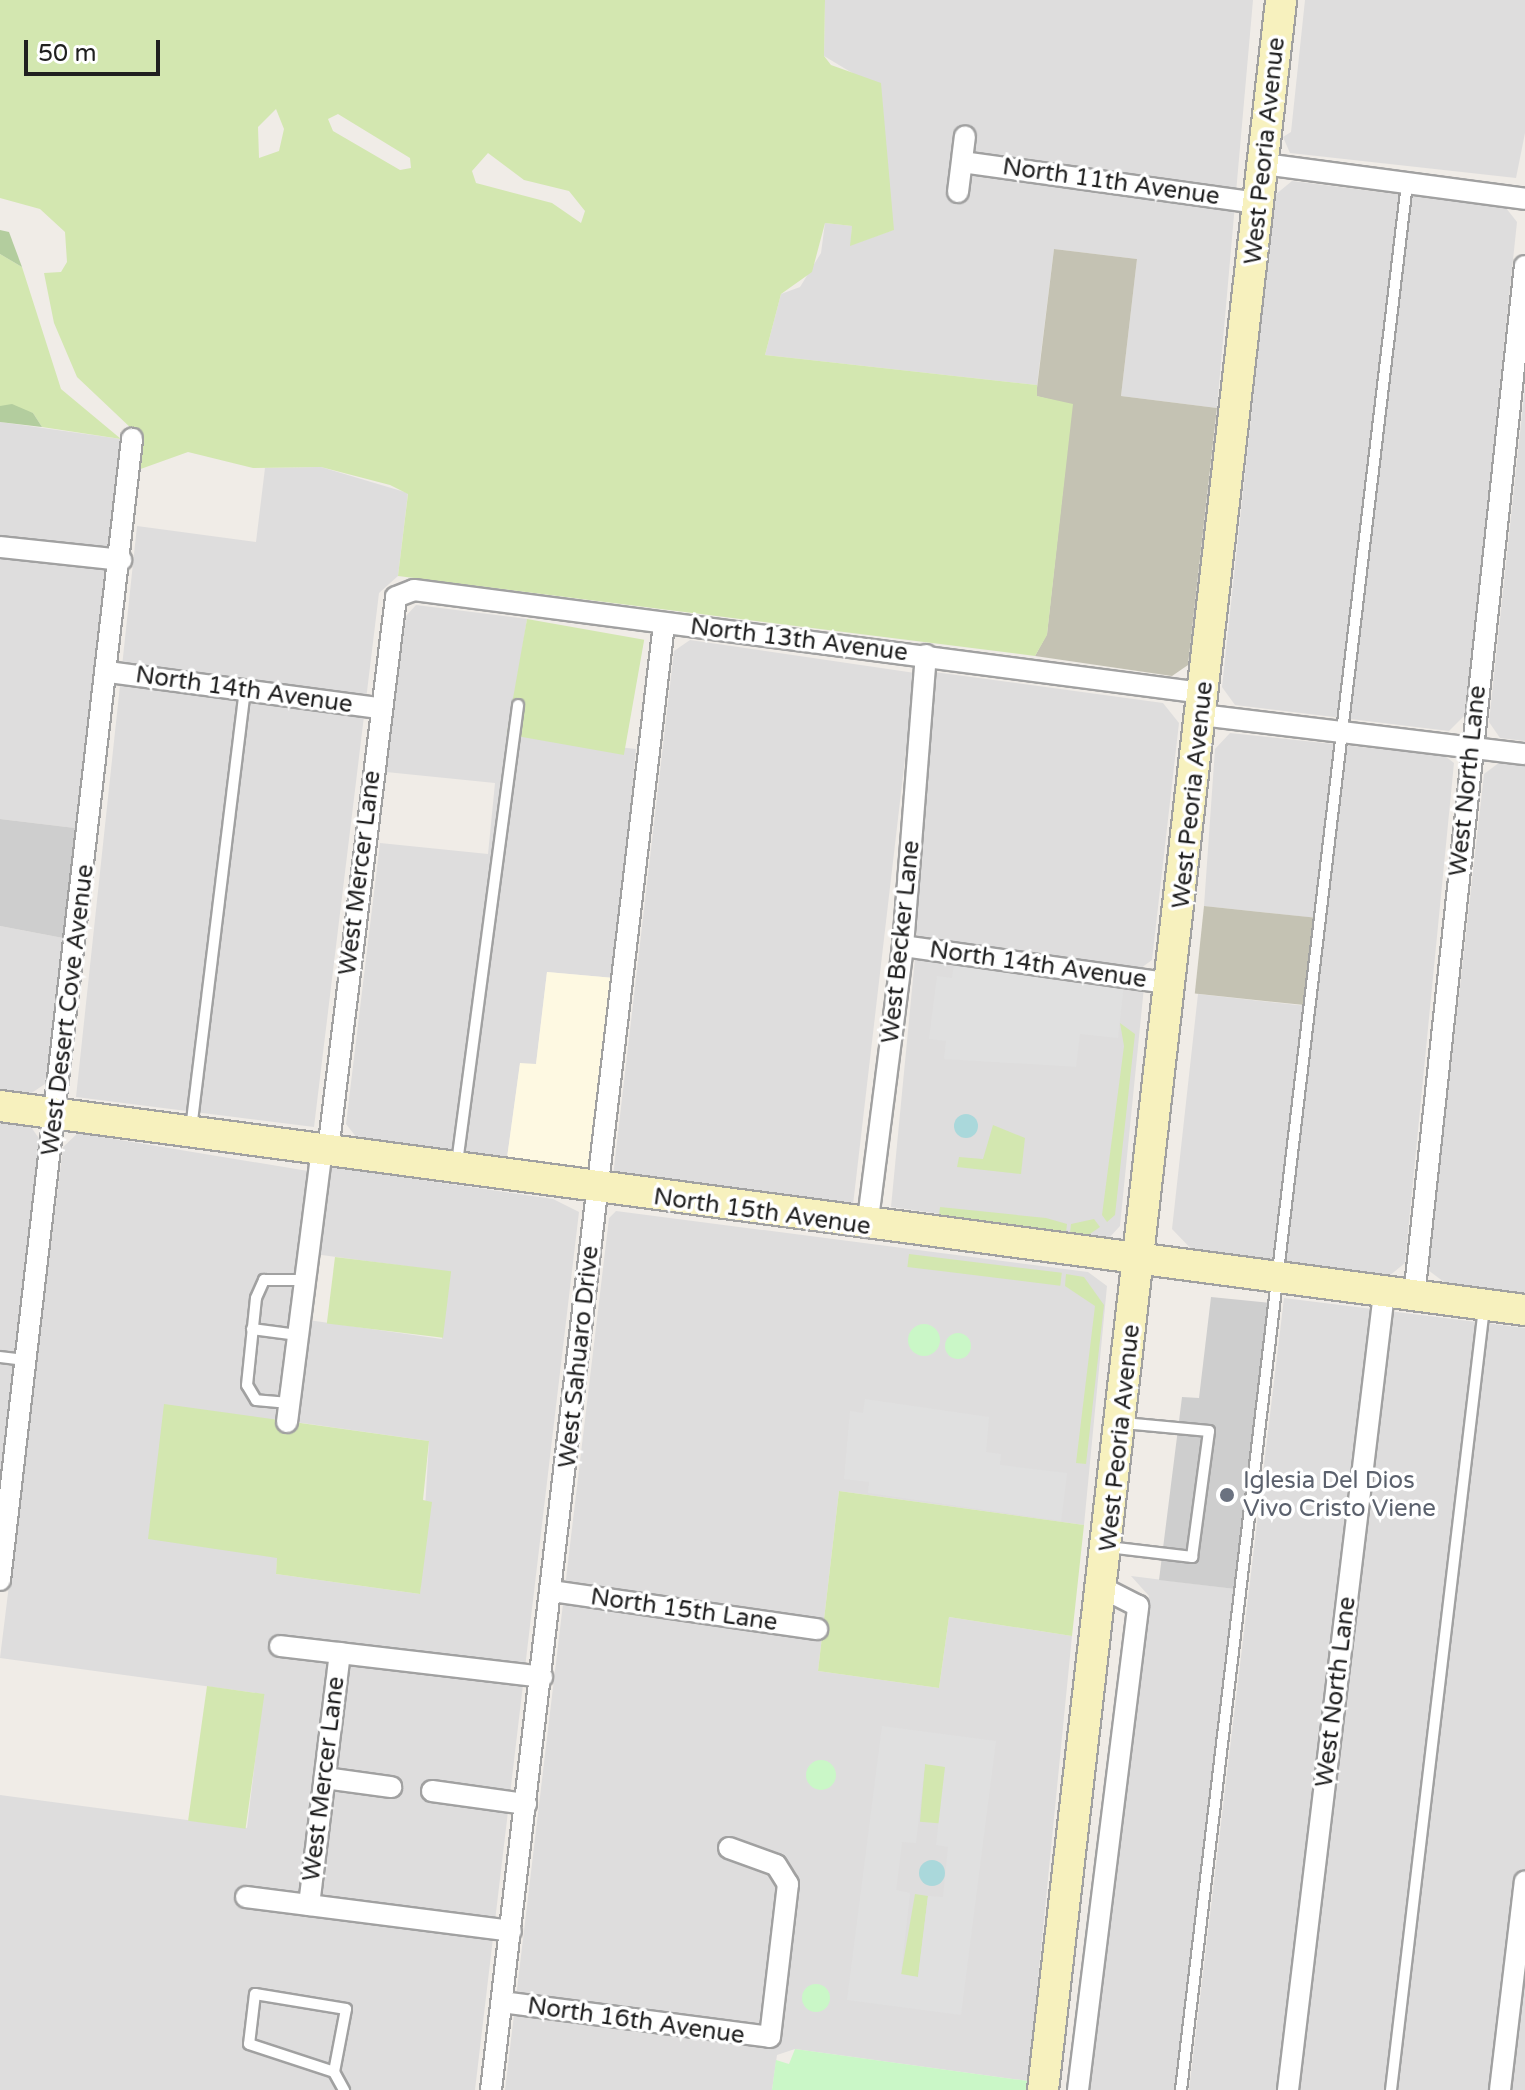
<!DOCTYPE html>
<style>
body{margin:0}
#map{position:relative;width:1525px;height:2090px;overflow:hidden;background:#f0ece7;font-family:"Varela Round",sans-serif}
div>[style]{position:absolute}
.residential>*{inset:0;background:#dedddd}
.education>*{inset:0;background:#fef9e2}
.religious>*{inset:0;background:#cecece}
.construction>*{inset:0;background:#c4c2b3;transform-origin:0 0}
.grass>*{inset:0;background:#d3e7b0;transform-origin:0 0}
.forest>*{inset:0;background:#b3cd9e}
.park>*{inset:0;background:#caf7c7}
.round{border-radius:50%}
.parking>*{inset:0;background:#e0e0e0}
.water>*{inset:0;background:#aad8db}
.roads{filter:drop-shadow(2px 0 #a1a1a1) drop-shadow(-2px 0 #a1a1a1) drop-shadow(0 2px #a1a1a1) drop-shadow(0 -2px #a1a1a1)}
.lane>*{height:10px;margin:-5px;padding:0 5px;transform-origin:5px;border-radius:5px;background:#fff}
.street>*{height:20px;margin:-10px;padding:0 10px;transform-origin:10px;border-radius:10px;background:#fff}
.secondary>*{height:30px;margin:-15px;padding:0 15px;transform-origin:15px;border-radius:15px;background:#f7f1be}
.dots>*{width:22px;height:22px;translate:-50% -50%;box-sizing:border-box;border:4px solid #fff;border-radius:50%}
span{translate:-50% -50%;white-space:nowrap;text-align:center;line-height:1.15;-webkit-text-stroke:7px #fff;paint-order:stroke}
.street-label{font-size:24px;color:#202020}
.worship-label{font-size:24px;color:#5b616d}
.left{translate:0 -50%;text-align:left}
.scale{position:absolute;left:24px;top:40px;width:136px;height:36px;box-sizing:border-box;border:4px solid #202020;border-top:0;padding-left:10px;font-size:24px;line-height:28px;white-space:nowrap;color:#202020;-webkit-text-stroke:6px #fff;paint-order:stroke}
</style>
<div id="map">
<div class="residential">
<i style="clip-path:polygon(825px 0,1253px 0,1217px 408px,1121px 396px,1137px 259px,1054px 249px,1037px 385px,765px 355px,781px 294px,800px 287px,821px 253px,825px 223px,852px 226px,851px 245px,893px 230px,864px 80px,824px 56px)"></i>
<i style="clip-path:polygon(1305px 0,1525px 0,1525px 133px,1516px 178px,1290px 153px,1283px 137px,1291px 132px)"></i>
<i style="clip-path:polygon(1292px 181px,1506px 208px,1517px 222px,1465px 715px,1449px 731px,1235px 705px,1222px 687px,1275px 195px)"></i>
<i style="clip-path:polygon(1525px 386px,1525px 741px,1500px 738px,1489px 722px)"></i>
<i style="clip-path:polygon(0 422px,121px 439px,75px 828px,0 819px)"></i>
<i style="clip-path:polygon(321px 467px,408px 493px,398px 576px,379px 593px,314px 1127px,76px 1097px,137px 526px,256px 542px,265px 468px)"></i>
<i style="clip-path:polygon(416px 605px,527px 619px,509px 735px,636px 749px,614px 978px,547px 972px,536px 1065px,520px 1064px,507px 1158px,357px 1138px,346px 1124px,380px 843px,488px 854px,495px 783px,386px 772px,406px 616px)"></i>
<i style="clip-path:polygon(690px 640px,915px 673px,853px 1205px,613px 1176px,674px 651px)"></i>
<i style="clip-path:polygon(934px 672px,1163px 703px,1179px 723px,1152px 960px,1141px 968px,916px 941px)"></i>
<i style="clip-path:polygon(1230px 733px,1445px 756px,1454px 763px,1405px 1263px,1389px 1276px,1199px 1257px,1172px 1229px,1198px 994px,1307px 1006px,1317px 918px,1204px 906px,1215px 749px)"></i>
<i style="clip-path:polygon(1500px 762px,1525px 765px,1525px 1294px,1448px 1285px,1428px 1270px,1484px 774px)"></i>
<i style="clip-path:polygon(0 926px,63px 938px,45px 1084px,30px 1094px,0 1090px)"></i>
<i style="clip-path:polygon(915px 958px,1144px 987px,1120px 1226px,1109px 1238px,891px 1207px)"></i>
<i style="clip-path:polygon(0 1123px,31px 1127px,43px 1144px,0 1497px)"></i>
<i style="clip-path:polygon(78px 1133px,308px 1171px,276px 1574px,420px 1594px,429px 1441px,295px 1422px,308px 1320px,442px 1339px,450px 1272px,314px 1254px,326px 1166px,553px 1199px,579px 1212px,475px 2090px,0 2090px,0 1795px,247px 1828px,263px 1694px,0 1658px,63px 1147px)"></i>
<i style="clip-path:polygon(616px 1211px,1088px 1272px,1107px 1286px,1084px 1525px,839px 1491px,818px 1671px,939px 1688px,949px 1617px,1072px 1636px,1028px 2081px,795px 2049px,777px 2055px,772px 2090px,505px 2090px,609px 1218px)"></i>
<i style="clip-path:polygon(1284px 1298px,1525px 1328px,1525px 2090px,1189px 2090px)"></i>
<i style="clip-path:polygon(1131px 1576px,1235px 1589px,1174px 2090px,1089px 2090px,1149px 1596px)"></i>
</div>
<div class="education">
<i style="clip-path:polygon(547px 972px,614px 978px,591px 1173px,507px 1158px,520px 1063px,536px 1064px)"></i>
</div>
<div class="religious">
<i style="clip-path:polygon(0 819px,75px 828px,63px 938px,0 926px)"></i>
<i style="clip-path:polygon(1211px 1297px,1271px 1303px,1235px 1589px,1159px 1580px,1182px 1397px,1199px 1398px)"></i>
</div>
<div class="construction">
<i style="clip-path:polygon(1054px 249px,1137px 259px,1121px 396px,1217px 408px,1188px 665px,1172px 676px,1035px 656px,1047px 634px,1072px 405px,1036px 396px)"></i>
<i style="left:1204px;top:906px;width:115px;height:88px;rotate:6deg"></i>
</div>
<div class="grass">
<i style="clip-path:polygon(evenodd,0 0,825px 0,824px 56px,831px 65px,881px 83px,894px 230px,850px 246px,852px 226px,825px 223px,812px 272px,781px 294px,765px 355px,1037px 385px,1037px 396px,1073px 404px,1047px 635px,1035px 656px,398px 576px,408px 494px,390px 485px,321px 467px,253px 468px,188px 452px,135px 471px,133px 430px,77px 377px,54px 323px,44px 273px,61px 272px,67px 262px,65px 232px,40px 209px,0 198px,0 0,276px 109px,284px 129px,279px 151px,259px 158px,258px 127px,276px 109px,0 0,338px 114px,410px 158px,411px 168px,400px 170px,333px 131px,328px 119px,338px 114px,0 0,488px 153px,524px 180px,569px 191px,585px 211px,581px 223px,552px 203px,476px 183px,472px 171px,488px 153px)"></i>
<i style="clip-path:polygon(0 254px,22px 267px,61px 389px,121px 439px,42px 427px,33px 413px,0 406px)"></i>
<i style="left:527px;top:619px;width:119px;height:117px;rotate:10deg"></i>
<i style="clip-path:polygon(1120px 1023px,1135px 1034px,1115px 1215px,1107px 1222px,1102px 1215px,1124px 1046px)"></i>
<i style="clip-path:polygon(993px 1125px,1025px 1138px,1021px 1174px,957px 1167px,959px 1157px,983px 1159px)"></i>
<i style="clip-path:polygon(940px 1207px,1046px 1218px,1067px 1224px,1066px 1233px,939px 1215px)"></i>
<i style="clip-path:polygon(1094px 1219px,1100px 1227px,1087px 1236px,1070px 1234px,1071px 1224px)"></i>
<i style="left:909px;top:1254px;width:154px;height:13px;rotate:7deg"></i>
<i style="left:335px;top:1257px;width:117px;height:67px;rotate:7deg"></i>
<i style="clip-path:polygon(1066px 1274px,1084px 1277px,1104px 1305px,1086px 1464px,1076px 1463px,1095px 1306px,1065px 1286px)"></i>
<i style="clip-path:polygon(164px 1404px,429px 1441px,423px 1500px,432px 1502px,420px 1594px,276px 1574px,277px 1558px,148px 1539px)"></i>
<i style="clip-path:polygon(839px 1491px,1084px 1525px,1072px 1636px,949px 1617px,939px 1688px,818px 1671px)"></i>
<i style="left:207px;top:1686px;width:58px;height:136px;rotate:8deg"></i>
<i style="left:925px;top:1764px;width:21px;height:58px;rotate:5deg"></i>
<i style="clip-path:polygon(915px 1894px,928px 1896px,918px 1977px,901px 1975px)"></i>
</div>
<div class="forest">
<i style="clip-path:polygon(0 230px,9px 232px,22px 267px,0 254px)"></i>
<i style="clip-path:polygon(12px 404px,33px 413px,42px 427px,0 422px,0 406px)"></i>
</div>
<div class="park">
<i class="round" style="left:908px;top:1324px;width:32px;height:32px"></i>
<i class="round" style="left:945px;top:1333px;width:26px;height:26px"></i>
<i class="round" style="left:806px;top:1760px;width:30px;height:30px"></i>
<i class="round" style="left:802px;top:1984px;width:28px;height:28px"></i>
<i style="clip-path:polygon(795px 2049px,1028px 2081px,1026px 2090px,772px 2090px,776px 2060px,789px 2064px)"></i>
</div>
<div class="parking">
<i style="clip-path:polygon(954px 964px,1124px 984px,1118px 1038px,1080px 1034px,1076px 1067px,944px 1059px,946px 1041px,929px 1039px,937px 976px,952px 978px)"></i>
<i style="clip-path:polygon(865px 1399px,989px 1417px,986px 1452px,1001px 1454px,1000px 1465px,1067px 1473px,1061px 1521px,868px 1493px,869px 1482px,844px 1479px,850px 1411px,863px 1413px)"></i>
<i style="clip-path:polygon(evenodd,882px 1726px,996px 1741px,961px 2015px,847px 2000px,882px 1726px,925px 1764px,945px 1767px,936px 1845px,948px 1847px,943px 1897px,928px 1896px,918px 1977px,901px 1974px,910px 1893px,896px 1890px,902px 1842px,916px 1843px,925px 1764px)"></i>
</div>
<div class="water">
<i class="round" style="left:954px;top:1114px;width:24px;height:24px"></i>
<i class="round" style="left:919px;top:1860px;width:26px;height:26px"></i>
</div>
<div class="roads">
<div class="lane">
<i style="left:191px;top:1129px;width:441px;rotate:-83deg"></i>
<i style="left:457px;top:1163px;width:462px;rotate:-82.4deg"></i>
<i style="left:252px;top:1329px;width:46px;rotate:7.4deg"></i>
<i style="left:0;top:1357px;width:26px;rotate:7deg"></i>
<i style="left:289px;top:1403px;width:33px;rotate:-175deg"></i>
<i style="left:256px;top:1400px;width:17px;rotate:-121deg"></i>
<i style="left:247px;top:1385px;width:87px;rotate:-84.1deg"></i>
<i style="left:256px;top:1298px;width:20px;rotate:-66deg"></i>
<i style="left:264px;top:1280px;width:41px"></i>
<i style="left:1108px;top:1547px;width:85px;rotate:6.8deg"></i>
<i style="left:1192px;top:1557px;width:127px;rotate:-82.3deg"></i>
<i style="left:1209px;top:1431px;width:86px;rotate:-174.7deg"></i>
<i style="left:334px;top:2072px;width:64px;rotate:-79.2deg"></i>
<i style="left:346px;top:2009px;width:92px;rotate:-170.6deg"></i>
<i style="left:255px;top:1994px;width:50px;rotate:96.8deg"></i>
<i style="left:249px;top:2044px;width:89px;rotate:18.2deg"></i>
<i style="left:334px;top:2072px;width:21px;rotate:61deg"></i>
<i style="left:1181px;top:2090px;width:1920px;rotate:-83.24deg"></i>
<i style="left:1391px;top:2090px;width:788px;rotate:-83.22deg"></i>
</div>
<div class="street">
<i style="left:962px;top:162px;width:300px;rotate:7.9deg"></i>
<i style="left:1264px;top:164px;width:263px;rotate:7.6deg"></i>
<i style="left:958px;top:192px;width:56px;rotate:-82.9deg"></i>
<i style="left:0;top:547px;width:122px;rotate:6.1deg"></i>
<i style="left:108px;top:672px;width:273px;rotate:7.6deg"></i>
<i style="left:1201px;top:715px;width:326px;rotate:6.9deg"></i>
<i style="left:903px;top:946px;width:273px;rotate:8deg"></i>
<i style="left:328px;top:1151px;width:558px;rotate:-83deg"></i>
<i style="left:396px;top:597px;width:19px;rotate:-21deg"></i>
<i style="left:414px;top:590px;width:796px;rotate:7.44deg"></i>
<i style="left:867px;top:1227px;width:283px;rotate:-82.7deg"></i>
<i style="left:903px;top:946px;width:292px;rotate:-85.5deg"></i>
<i style="left:1414px;top:1297px;width:1037px;rotate:-83.86deg"></i>
<i style="left:287px;top:1422px;width:274px;rotate:-82.7deg"></i>
<i style="left:0;top:1580px;width:1149px;rotate:-83.4deg"></i>
<i style="left:552px;top:1591px;width:268px;rotate:8.2deg"></i>
<i style="left:280px;top:1646px;width:264px;rotate:6.7deg"></i>
<i style="left:325px;top:1778px;width:67px;rotate:7.8deg"></i>
<i style="left:432px;top:1791px;width:95px;rotate:7.9deg"></i>
<i style="left:246px;top:1897px;width:267px;rotate:7.3deg"></i>
<i style="left:309px;top:1905px;width:254px;rotate:-83deg"></i>
<i style="left:502px;top:2002px;width:270px;rotate:7.4deg"></i>
<i style="left:770px;top:2037px;width:154px;rotate:-83.3deg"></i>
<i style="left:788px;top:1884px;width:22px;rotate:-122deg"></i>
<i style="left:776px;top:1865px;width:50px;rotate:-160.1deg"></i>
<i style="left:491px;top:2090px;width:1476px;rotate:-83.27deg"></i>
<i style="left:1078px;top:2090px;width:488px;rotate:-82.9deg"></i>
<i style="left:1138px;top:1606px;width:38px;rotate:-153deg"></i>
<i style="left:1288px;top:2090px;width:803px;rotate:-83.13deg"></i>
<i style="left:1500px;top:2090px;width:210px;rotate:-83.2deg"></i>
</div>
<div class="secondary">
<i style="left:0;top:1106px;width:1539px;rotate:7.62deg"></i>
<i style="left:1043px;top:2090px;width:2104px;rotate:-83.5deg"></i>
</div>
</div>
<div class="dots">
<i style="left:1227px;top:1495px;background:#6b7280"></i>
</div>
<div class="street-label">
<span style="left:1265px;top:151px;rotate:-84deg">West Peoria Avenue</span>
<span style="left:1111px;top:182px;rotate:8deg">North 11th Avenue</span>
<span style="left:799px;top:640px;rotate:7deg">North 13th Avenue</span>
<span style="left:244px;top:690px;rotate:8deg">North 14th Avenue</span>
<span style="left:1468px;top:781px;rotate:-84deg">West North Lane</span>
<span style="left:1193px;top:795px;rotate:-84deg">West Peoria Avenue</span>
<span style="left:360px;top:873px;rotate:-83deg">West Mercer Lane</span>
<span style="left:901px;top:942px;rotate:-84deg">West Becker Lane</span>
<span style="left:1038px;top:965px;rotate:8deg">North 14th Avenue</span>
<span style="left:68px;top:1010px;rotate:-83deg">West Desert Cove Avenue</span>
<span style="left:762px;top:1212px;rotate:8deg">North 15th Avenue</span>
<span style="left:579px;top:1357px;rotate:-84deg">West Sahuaro Drive</span>
<span style="left:1120px;top:1438px;rotate:-84deg">West Peoria Avenue</span>
<span style="left:684px;top:1610px;rotate:8deg">North 15th Lane</span>
<span style="left:1336px;top:1692px;rotate:-83deg">West North Lane</span>
<span style="left:324px;top:1779px;rotate:-83deg">West Mercer Lane</span>
<span style="left:636px;top:2021px;rotate:8deg">North 16th Avenue</span>
</div>
<div class="worship-label">
<span class="left" style="left:1243px;top:1495px">Iglesia Del Dios<br>Vivo Cristo Viene</span>
</div>
<div class="scale">50 m</div>
</div>
